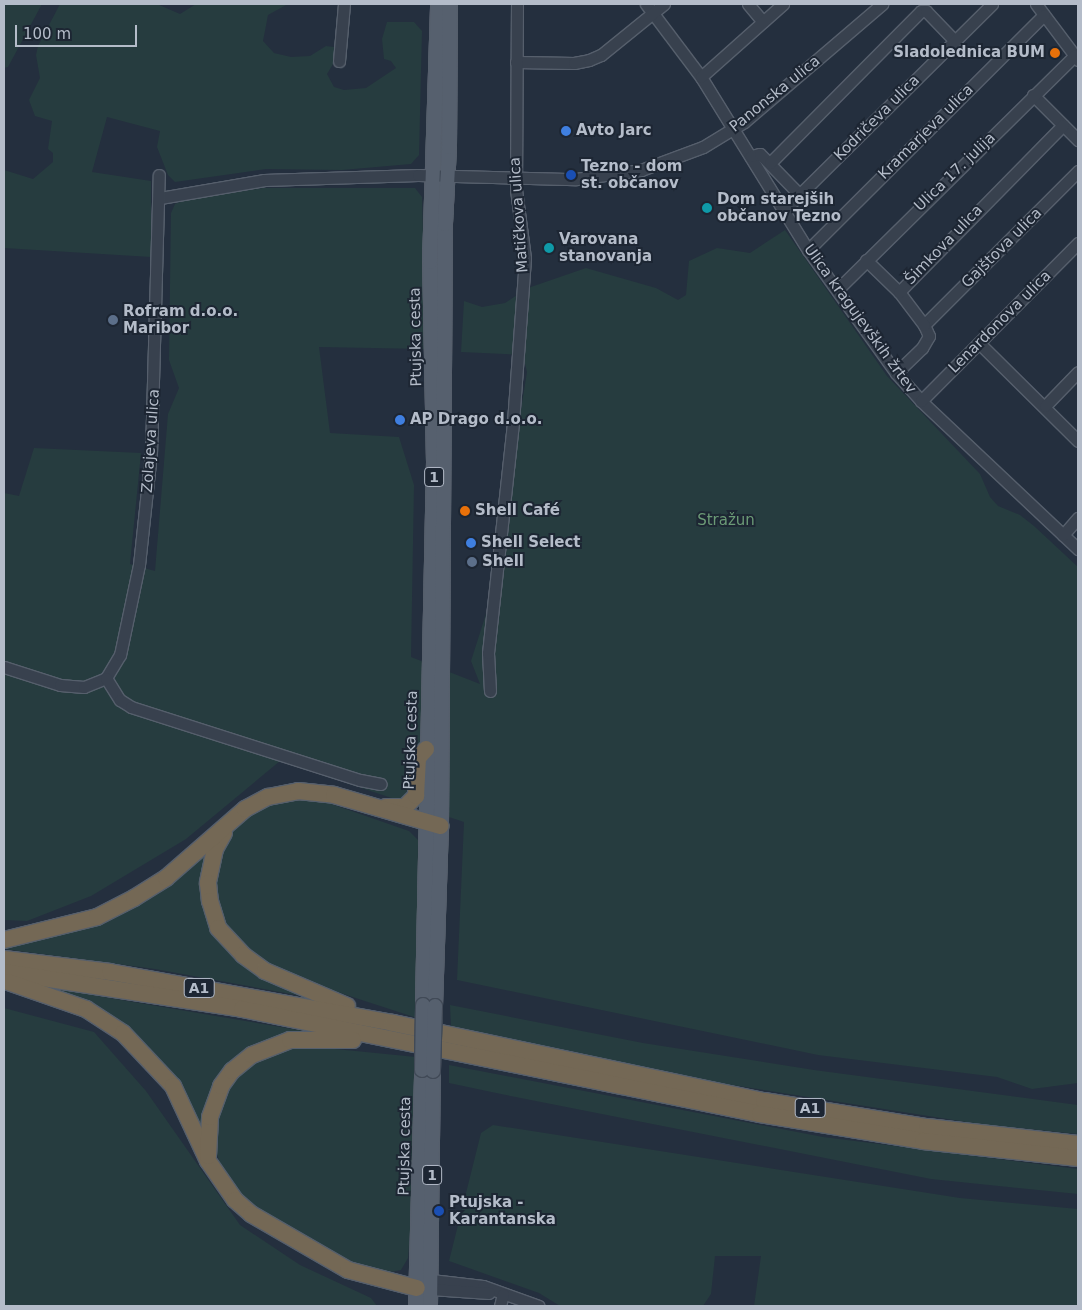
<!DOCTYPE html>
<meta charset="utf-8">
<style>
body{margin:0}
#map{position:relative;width:1082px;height:1310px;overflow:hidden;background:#242f3e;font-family:"DejaVu Sans",sans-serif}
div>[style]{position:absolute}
.green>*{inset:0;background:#263c3f}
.roads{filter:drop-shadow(1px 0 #565f6c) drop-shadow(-1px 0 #565f6c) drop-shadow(0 1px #565f6c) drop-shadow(0 -1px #565f6c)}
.minor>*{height:11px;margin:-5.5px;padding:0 5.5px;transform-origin:5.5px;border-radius:5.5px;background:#38414e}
.major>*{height:14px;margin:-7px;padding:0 7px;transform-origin:7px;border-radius:7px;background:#56606e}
.highway>*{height:16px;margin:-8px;padding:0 8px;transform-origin:8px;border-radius:8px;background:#746855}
.bridges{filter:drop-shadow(1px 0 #414a57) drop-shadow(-1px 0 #414a57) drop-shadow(0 1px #414a57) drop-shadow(0 -1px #414a57)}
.major-bridge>*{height:14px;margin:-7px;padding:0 7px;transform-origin:7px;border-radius:7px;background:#56606e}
.dots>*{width:14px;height:14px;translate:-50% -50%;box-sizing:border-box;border:2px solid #1d2633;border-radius:50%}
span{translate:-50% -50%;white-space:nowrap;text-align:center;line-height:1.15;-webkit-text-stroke:4px #1d2633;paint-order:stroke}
.shield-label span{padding:1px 4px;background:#1d2633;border:1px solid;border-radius:4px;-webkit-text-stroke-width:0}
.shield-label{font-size:14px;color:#b4bcc9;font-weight:700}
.poi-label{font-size:15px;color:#b4bcc9;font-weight:700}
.right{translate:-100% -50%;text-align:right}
.left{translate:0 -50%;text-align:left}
.street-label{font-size:15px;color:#b4bcc9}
.park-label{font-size:15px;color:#6b9a76}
.frame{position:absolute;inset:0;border:5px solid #b4bcc9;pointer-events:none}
.scale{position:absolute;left:15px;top:25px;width:122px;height:22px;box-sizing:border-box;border:2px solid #b4bcc9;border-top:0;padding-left:6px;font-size:15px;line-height:18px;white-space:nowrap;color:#b4bcc9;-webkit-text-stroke:4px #1d2633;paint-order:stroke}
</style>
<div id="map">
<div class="green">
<i style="clip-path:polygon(4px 4px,42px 4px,8px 67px,4px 68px)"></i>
<i style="clip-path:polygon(60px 4px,157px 4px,180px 14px,196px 4px,288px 4px,268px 15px,263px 41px,274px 53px,291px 57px,310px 56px,326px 46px,334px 47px,336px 59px,327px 74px,334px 87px,344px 90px,366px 88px,396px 68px,391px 61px,384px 59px,382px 39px,387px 22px,414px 22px,422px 31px,419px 155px,411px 164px,342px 170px,266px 169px,175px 182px,168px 175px,157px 147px,160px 131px,107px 117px,92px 172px,151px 181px,151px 257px,4px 248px,4px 170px,33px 179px,53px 162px,53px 153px,48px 149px,52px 121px,35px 116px,29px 100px,40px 78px,36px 55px,38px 46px)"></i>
<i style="clip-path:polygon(263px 188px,415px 188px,422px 197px,426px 349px,319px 347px,330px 433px,399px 437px,414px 485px,411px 657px,480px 684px,471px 661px,492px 595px,501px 582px,507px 545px,507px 497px,527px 372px,523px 355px,461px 352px,464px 301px,482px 307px,505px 303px,528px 288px,586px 268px,656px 288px,678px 300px,686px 295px,689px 261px,717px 248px,750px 253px,785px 230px,887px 376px,980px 474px,990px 497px,998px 506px,1020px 515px,1034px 526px,1078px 567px,1078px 1083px,1032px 1089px,997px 1077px,818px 1055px,457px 980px,464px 822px,280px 761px,186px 839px,91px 896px,27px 921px,4px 920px,4px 493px,19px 496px,34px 448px,141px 453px,130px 564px,155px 571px,168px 414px,179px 388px,169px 360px,171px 213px,175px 204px,185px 200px)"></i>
<i style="clip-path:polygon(300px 796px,317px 799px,409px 831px,418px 840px,417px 1018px,276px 972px,230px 935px,212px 891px,222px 840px,234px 825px,257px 808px)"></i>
<i style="clip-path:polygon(216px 841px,211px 923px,302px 996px,155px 969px,4px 949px,4px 944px,74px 930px)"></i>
<i style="clip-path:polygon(39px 986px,304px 1031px,304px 1035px,227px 1071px,203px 1141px,164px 1069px)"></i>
<i style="clip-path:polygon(450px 1005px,643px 1043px,814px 1070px,1078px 1105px,1078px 1134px,979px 1124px,726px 1084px,451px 1026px)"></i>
<i style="clip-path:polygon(4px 1008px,94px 1032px,146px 1091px,240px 1225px,300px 1265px,371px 1298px,377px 1306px,4px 1306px)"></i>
<i style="clip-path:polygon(295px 1045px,416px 1057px,416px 1153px,408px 1258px,401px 1270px,390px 1272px,357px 1265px,310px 1246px,245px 1202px,227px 1182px,212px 1141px,213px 1121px,233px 1076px,249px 1061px)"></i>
<i style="clip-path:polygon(449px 1065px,823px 1137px,1078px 1169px,1078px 1194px,931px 1179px,501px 1094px,449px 1083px)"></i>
<i style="clip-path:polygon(493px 1125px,960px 1198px,1078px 1209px,1078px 1306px,754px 1306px,761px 1256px,715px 1256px,711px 1294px,703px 1306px,560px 1306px,539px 1293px,449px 1261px,481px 1133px)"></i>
</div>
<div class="roads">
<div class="minor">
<i style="left:646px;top:4px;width:91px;rotate:53deg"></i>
<i style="left:701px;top:77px;width:203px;rotate:58.3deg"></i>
<i style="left:808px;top:250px;width:151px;rotate:54.4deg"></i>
<i style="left:896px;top:373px;width:38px;rotate:48deg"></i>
<i style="left:921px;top:401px;width:216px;rotate:43.3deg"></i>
<i style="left:748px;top:4px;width:23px;rotate:50deg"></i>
<i style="left:1036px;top:4px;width:70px;rotate:53.1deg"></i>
<i style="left:339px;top:61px;width:57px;rotate:-85deg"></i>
<i style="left:516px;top:62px;width:58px;rotate:1deg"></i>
<i style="left:574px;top:63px;width:15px;rotate:-11deg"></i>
<i style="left:589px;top:60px;width:13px;rotate:-23deg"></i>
<i style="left:601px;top:55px;width:81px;rotate:-39deg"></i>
<i style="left:701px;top:77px;width:110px;rotate:-41.7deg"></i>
<i style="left:1033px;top:95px;width:64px;rotate:45deg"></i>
<i style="left:751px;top:156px;width:9px;rotate:-13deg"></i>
<i style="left:760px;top:154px;width:57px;rotate:45.7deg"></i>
<i style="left:770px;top:163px;width:214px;rotate:-45.2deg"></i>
<i style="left:921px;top:11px;width:5px"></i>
<i style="left:926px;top:11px;width:42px;rotate:46deg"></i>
<i style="left:160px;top:198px;width:106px;rotate:-9.8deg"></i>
<i style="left:264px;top:180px;width:154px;rotate:-1.9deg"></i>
<i style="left:418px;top:175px;width:158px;rotate:1.5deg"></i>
<i style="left:576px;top:179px;width:66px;rotate:-7.9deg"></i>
<i style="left:641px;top:170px;width:66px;rotate:-20.4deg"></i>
<i style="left:703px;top:147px;width:48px;rotate:-31.4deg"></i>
<i style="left:744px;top:122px;width:182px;rotate:-40.5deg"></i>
<i style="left:783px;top:211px;width:294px;rotate:-44.7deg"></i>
<i style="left:808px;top:250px;width:333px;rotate:-44.9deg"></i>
<i style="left:866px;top:260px;width:46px;rotate:44.1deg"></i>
<i style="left:838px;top:289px;width:333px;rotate:-44.6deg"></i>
<i style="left:924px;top:325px;width:218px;rotate:-45deg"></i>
<i style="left:979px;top:343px;width:139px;rotate:44.7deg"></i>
<i style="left:896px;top:373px;width:36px;rotate:-44deg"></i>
<i style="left:922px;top:348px;width:14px;rotate:-60deg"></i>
<i style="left:929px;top:336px;width:12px;rotate:-114deg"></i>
<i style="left:924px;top:325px;width:41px;rotate:-127.1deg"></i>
<i style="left:899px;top:292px;width:234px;rotate:-45.5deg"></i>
<i style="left:921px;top:401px;width:223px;rotate:-45.2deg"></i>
<i style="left:1045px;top:406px;width:47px;rotate:-45.9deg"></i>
<i style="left:1063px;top:535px;width:23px;rotate:-49deg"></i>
<i style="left:4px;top:667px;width:59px;rotate:17.8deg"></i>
<i style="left:60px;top:685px;width:24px;rotate:5deg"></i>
<i style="left:84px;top:687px;width:24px;rotate:-22deg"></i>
<i style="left:106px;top:678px;width:27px;rotate:-59deg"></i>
<i style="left:120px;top:655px;width:92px;rotate:-78.1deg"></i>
<i style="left:139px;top:565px;width:113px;rotate:-83.9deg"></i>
<i style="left:151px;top:453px;width:278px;rotate:-88.4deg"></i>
<i style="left:106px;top:678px;width:26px;rotate:58deg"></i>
<i style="left:120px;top:700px;width:13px;rotate:32deg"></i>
<i style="left:131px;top:707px;width:240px;rotate:17.7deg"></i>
<i style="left:360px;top:780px;width:21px;rotate:11deg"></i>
<i style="left:490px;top:691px;width:38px;rotate:-93deg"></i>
<i style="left:488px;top:653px;width:232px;rotate:-83.8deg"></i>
<i style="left:513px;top:422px;width:164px;rotate:-85.8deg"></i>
<i style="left:525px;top:258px;width:69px;rotate:-97.5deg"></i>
<i style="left:516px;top:190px;width:186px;rotate:-89.7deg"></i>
<i style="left:431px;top:1280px;width:52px;rotate:6.6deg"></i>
<i style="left:483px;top:1286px;width:59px;rotate:19.7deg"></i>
<i style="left:431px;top:1289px;width:58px;rotate:3.9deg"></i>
<i style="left:500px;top:1306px;width:12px;rotate:-76deg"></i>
</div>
<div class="major">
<i style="left:423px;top:1005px;width:543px;rotate:-88.84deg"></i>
<i style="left:434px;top:462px;width:200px;rotate:-91.1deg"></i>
<i style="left:430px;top:262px;width:258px;rotate:-88.2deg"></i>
<i style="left:435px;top:1006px;width:180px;rotate:-88.1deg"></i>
<i style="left:441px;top:826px;width:602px;rotate:-89.62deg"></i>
<i style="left:445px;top:224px;width:77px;rotate:-87deg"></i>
<i style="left:449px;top:147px;width:143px;rotate:-89.6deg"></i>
<i style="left:416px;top:1306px;width:236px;rotate:-88.5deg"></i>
<i style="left:430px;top:1306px;width:235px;rotate:-89.3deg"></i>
</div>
<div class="highway">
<i style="left:386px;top:807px;width:19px"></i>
<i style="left:405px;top:807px;width:16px;rotate:-45deg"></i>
<i style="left:416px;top:796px;width:38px;rotate:-87deg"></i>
<i style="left:418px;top:758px;width:12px;rotate:-48deg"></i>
<i style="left:224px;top:833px;width:18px;rotate:119deg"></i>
<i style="left:215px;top:849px;width:35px;rotate:102deg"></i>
<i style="left:208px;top:883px;width:18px;rotate:84deg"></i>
<i style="left:210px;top:901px;width:28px;rotate:73deg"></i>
<i style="left:218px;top:928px;width:37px;rotate:47deg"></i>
<i style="left:243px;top:955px;width:27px;rotate:36deg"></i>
<i style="left:265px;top:971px;width:89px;rotate:23.1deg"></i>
<i style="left:4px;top:940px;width:96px;rotate:-13.9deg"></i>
<i style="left:97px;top:917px;width:42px;rotate:-27.2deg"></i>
<i style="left:134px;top:898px;width:38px;rotate:-32deg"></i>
<i style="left:166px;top:878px;width:105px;rotate:-41.1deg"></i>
<i style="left:245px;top:809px;width:26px;rotate:-28deg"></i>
<i style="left:268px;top:797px;width:31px;rotate:-11deg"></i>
<i style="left:298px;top:791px;width:36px;rotate:6deg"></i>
<i style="left:334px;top:795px;width:111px;rotate:16.2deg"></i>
<i style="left:4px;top:959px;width:107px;rotate:7deg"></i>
<i style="left:110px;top:972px;width:288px;rotate:10.2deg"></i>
<i style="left:393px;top:1023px;width:379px;rotate:11.9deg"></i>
<i style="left:764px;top:1101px;width:165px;rotate:9.1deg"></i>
<i style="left:927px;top:1127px;width:152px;rotate:6.4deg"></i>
<i style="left:4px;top:972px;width:241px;rotate:8.8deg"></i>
<i style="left:242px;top:1009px;width:529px;rotate:11.46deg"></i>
<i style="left:760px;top:1114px;width:165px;rotate:9.4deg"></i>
<i style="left:923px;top:1141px;width:156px;rotate:6.3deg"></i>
<i style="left:8px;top:982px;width:83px;rotate:19.1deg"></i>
<i style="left:86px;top:1009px;width:44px;rotate:33deg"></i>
<i style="left:123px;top:1033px;width:73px;rotate:46.7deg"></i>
<i style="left:173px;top:1086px;width:83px;rotate:65deg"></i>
<i style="left:208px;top:1161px;width:47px;rotate:55.3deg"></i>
<i style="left:235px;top:1200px;width:21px;rotate:41deg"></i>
<i style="left:251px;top:1214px;width:112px;rotate:30deg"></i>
<i style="left:348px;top:1270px;width:71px;rotate:14.6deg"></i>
<i style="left:208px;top:1156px;width:39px;rotate:-87deg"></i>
<i style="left:210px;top:1117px;width:33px;rotate:-70deg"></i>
<i style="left:221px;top:1086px;width:19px;rotate:-54deg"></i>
<i style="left:232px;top:1071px;width:26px;rotate:-39deg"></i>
<i style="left:252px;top:1055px;width:41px;rotate:-21.5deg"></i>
<i style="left:290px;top:1040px;width:63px"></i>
</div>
</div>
<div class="bridges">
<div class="major-bridge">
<i style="left:422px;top:1070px;width:65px;rotate:-89.1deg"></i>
<i style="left:433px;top:1071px;width:65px;rotate:-88.2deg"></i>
</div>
</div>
<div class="dots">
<i style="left:1055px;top:53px;background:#e8710a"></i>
<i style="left:566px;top:131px;background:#3f7fe0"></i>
<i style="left:571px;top:175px;background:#1a4fb4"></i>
<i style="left:707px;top:208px;background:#0f9aa8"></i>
<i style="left:549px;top:248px;background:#0f9aa8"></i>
<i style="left:113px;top:320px;background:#5c6f8a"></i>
<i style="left:400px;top:420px;background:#3f7fe0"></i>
<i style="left:465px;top:511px;background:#e8710a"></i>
<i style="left:471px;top:543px;background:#3f7fe0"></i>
<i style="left:472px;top:562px;background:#5c6f8a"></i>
<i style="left:439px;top:1211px;background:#1a4fb4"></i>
</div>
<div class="shield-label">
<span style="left:434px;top:477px">1</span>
<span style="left:199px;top:988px">A1</span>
<span style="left:810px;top:1108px">A1</span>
<span style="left:432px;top:1175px">1</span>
</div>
<div class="poi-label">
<span class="right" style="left:1045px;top:53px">Sladolednica BUM</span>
<span class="left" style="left:576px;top:131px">Avto Jarc</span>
<span class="left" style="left:581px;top:175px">Tezno - dom<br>st. občanov</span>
<span class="left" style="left:717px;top:208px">Dom starejših<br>občanov Tezno</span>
<span class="left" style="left:559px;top:248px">Varovana<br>stanovanja</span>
<span class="left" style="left:123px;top:320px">Rofram d.o.o.<br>Maribor</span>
<span class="left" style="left:410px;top:420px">AP Drago d.o.o.</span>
<span class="left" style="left:475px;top:511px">Shell Café</span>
<span class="left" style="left:481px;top:543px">Shell Select</span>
<span class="left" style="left:482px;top:562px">Shell</span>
<span class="left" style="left:449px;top:1211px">Ptujska -<br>Karantanska</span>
</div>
<div class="street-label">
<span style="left:775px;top:94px;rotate:-39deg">Panonska ulica</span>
<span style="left:877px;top:118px;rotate:-45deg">Kodričeva ulica</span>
<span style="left:926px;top:132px;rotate:-45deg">Kramarjeva ulica</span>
<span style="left:955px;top:172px;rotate:-44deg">Ulica 17. julija</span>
<span style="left:519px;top:215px;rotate:-94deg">Matičkova ulica</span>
<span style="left:944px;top:245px;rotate:-46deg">Šimkova ulica</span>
<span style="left:1002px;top:248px;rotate:-45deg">Gajštova ulica</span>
<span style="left:860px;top:319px;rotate:54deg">Ulica kragujevških žrtev</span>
<span style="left:1000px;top:322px;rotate:-45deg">Lenardonova ulica</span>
<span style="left:416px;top:337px;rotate:-91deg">Ptujska cesta</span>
<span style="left:151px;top:441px;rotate:-86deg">Zolajeva ulica</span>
<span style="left:411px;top:740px;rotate:-88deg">Ptujska cesta</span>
<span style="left:405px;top:1146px;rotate:-89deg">Ptujska cesta</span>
</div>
<div class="park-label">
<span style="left:726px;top:521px">Stražun</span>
</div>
<div class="frame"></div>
<div class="scale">100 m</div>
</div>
